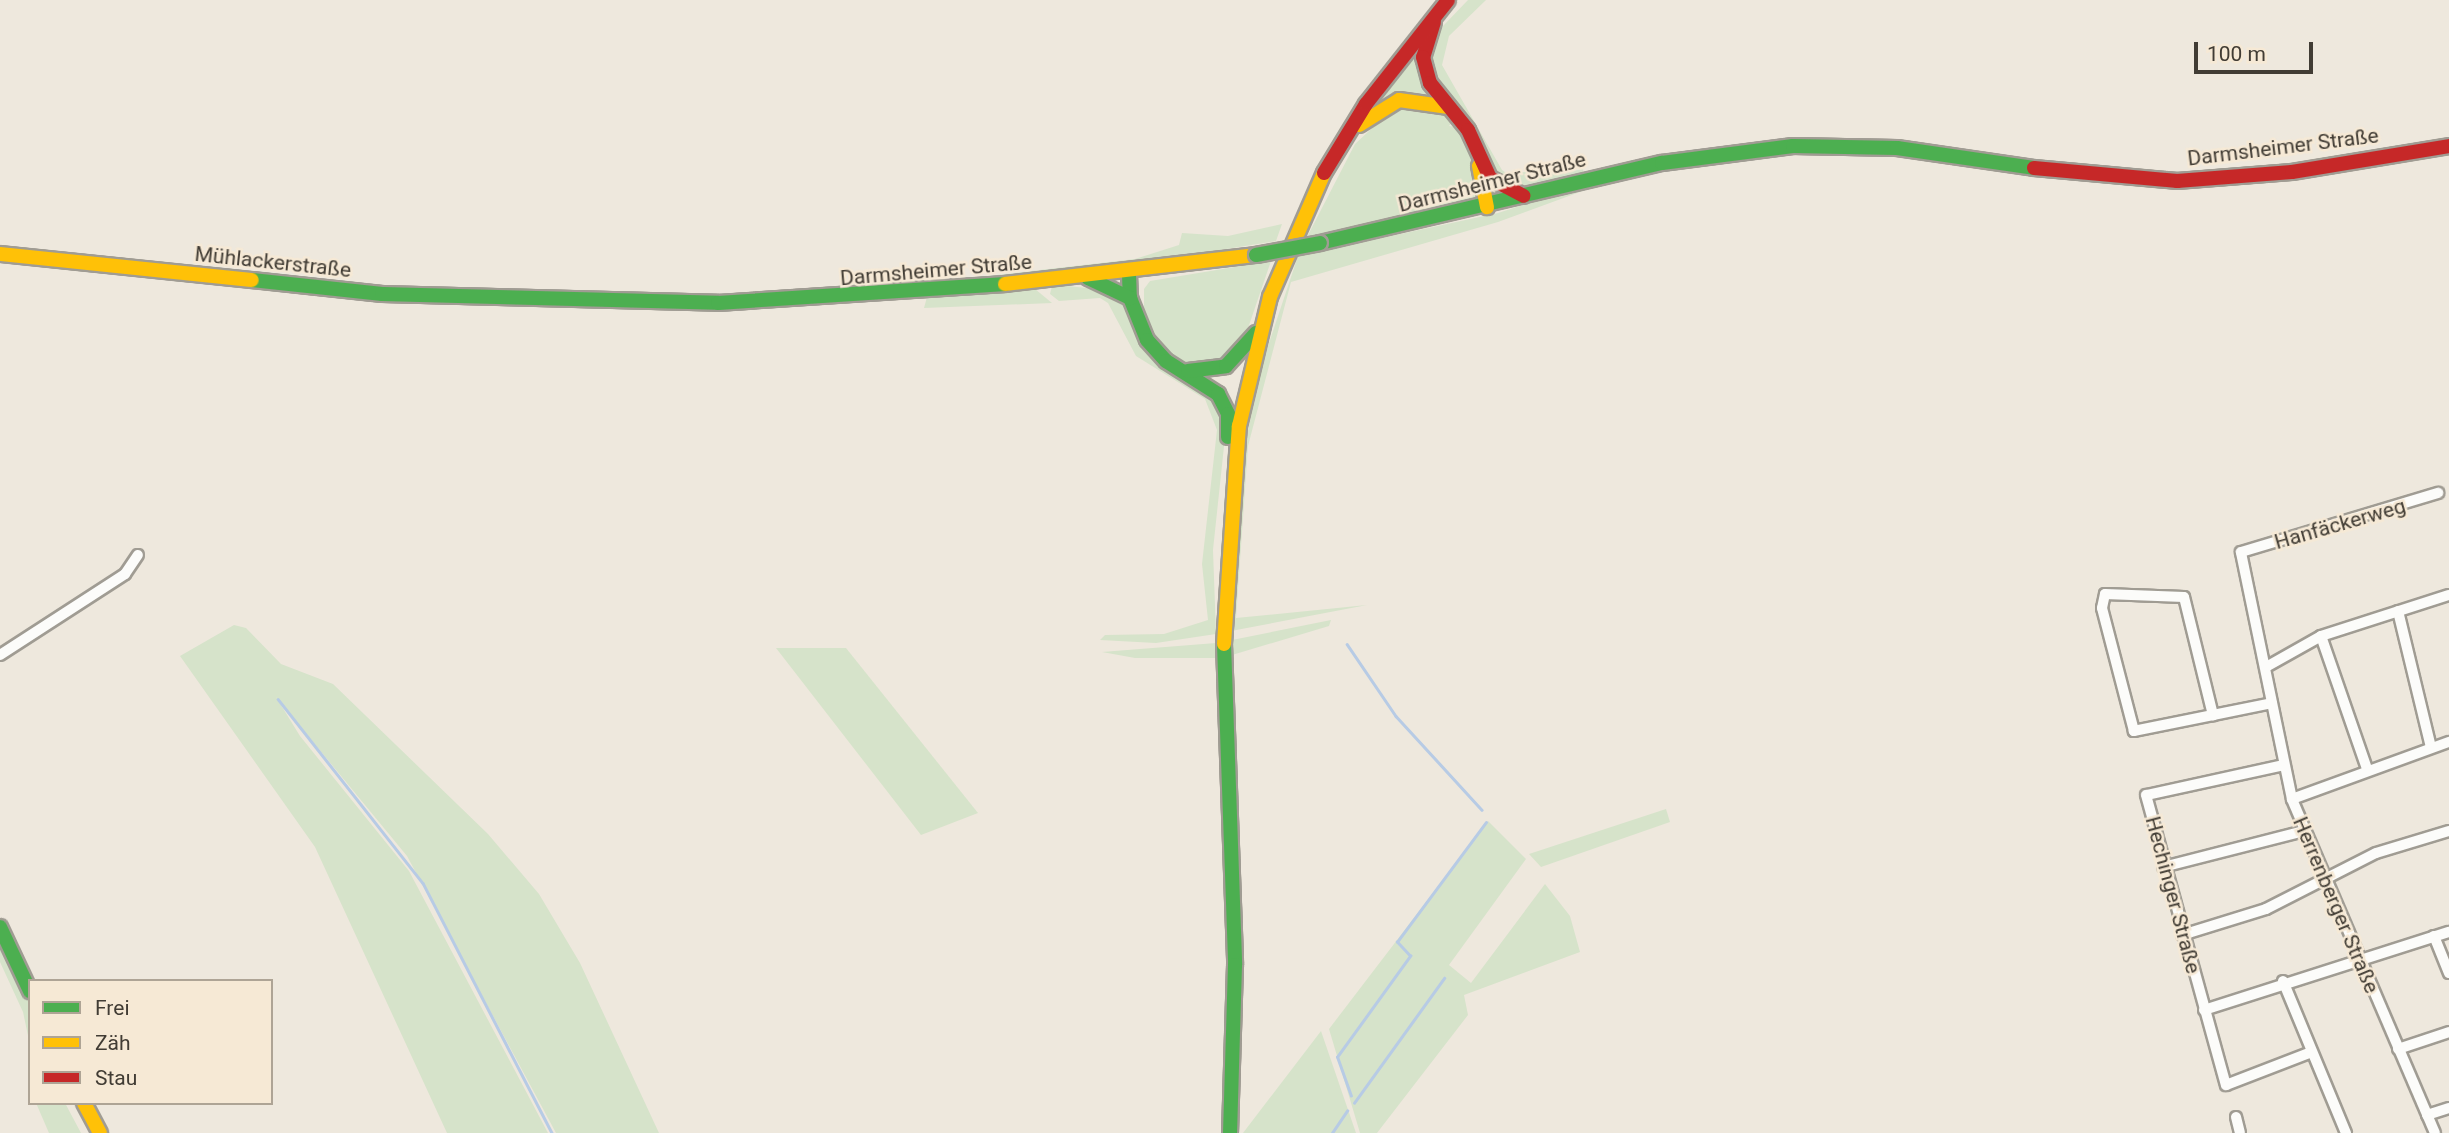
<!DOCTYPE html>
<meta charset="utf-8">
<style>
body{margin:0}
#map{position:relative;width:2449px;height:1133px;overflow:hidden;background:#eee8dd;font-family:Roboto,sans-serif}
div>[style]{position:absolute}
.green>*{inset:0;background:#d6e3ca}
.stream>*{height:2.5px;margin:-1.25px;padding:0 1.25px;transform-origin:1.25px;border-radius:1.25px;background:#b7cbe5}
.roads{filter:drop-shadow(2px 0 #a09c93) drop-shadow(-2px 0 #a09c93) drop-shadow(0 2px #a09c93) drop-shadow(0 -2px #a09c93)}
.street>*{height:10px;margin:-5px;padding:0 5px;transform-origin:5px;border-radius:5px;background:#fcfcfa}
.fast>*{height:14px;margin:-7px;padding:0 7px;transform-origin:7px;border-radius:7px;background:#4caf50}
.slow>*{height:14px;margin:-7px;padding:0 7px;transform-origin:7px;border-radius:7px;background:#ffc107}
.jam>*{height:14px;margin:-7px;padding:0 7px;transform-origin:7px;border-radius:7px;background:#c62828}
.bridges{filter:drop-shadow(2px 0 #a09c93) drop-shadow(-2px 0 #a09c93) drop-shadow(0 2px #a09c93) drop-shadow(0 -2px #a09c93)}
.fast-bridge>*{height:14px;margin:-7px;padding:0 7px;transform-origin:7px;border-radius:7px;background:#4caf50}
span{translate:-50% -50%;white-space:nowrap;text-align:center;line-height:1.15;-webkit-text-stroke:5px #f6e9d5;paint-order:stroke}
.street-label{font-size:21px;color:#413c34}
.legend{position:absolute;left:28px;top:979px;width:245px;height:126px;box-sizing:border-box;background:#f6e9d5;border:2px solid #aea495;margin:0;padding:9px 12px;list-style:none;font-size:21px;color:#413c34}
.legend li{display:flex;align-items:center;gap:14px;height:35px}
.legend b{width:35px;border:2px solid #aea495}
.scale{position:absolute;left:2194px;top:42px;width:119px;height:32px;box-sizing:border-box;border:4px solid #413c34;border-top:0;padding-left:9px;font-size:21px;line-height:24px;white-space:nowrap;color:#413c34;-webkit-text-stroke:5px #f6e9d5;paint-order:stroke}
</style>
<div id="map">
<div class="green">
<i style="clip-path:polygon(1468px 0,1486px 0,1449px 36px,1442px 65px,1502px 170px,1509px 175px,1581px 160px,1580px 166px,1558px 174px,1583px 169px,1584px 176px,1520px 186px,1503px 183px,1438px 89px,1429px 53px,1443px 26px)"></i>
<i style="clip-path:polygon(1418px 51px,1433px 93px,1382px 100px,1404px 70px)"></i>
<i style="clip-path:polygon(1398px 104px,1441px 111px,1453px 121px,1449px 126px,1457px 127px,1471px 152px,1477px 196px,1453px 207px,1307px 237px,1355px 144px)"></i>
<i style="clip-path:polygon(1586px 185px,1588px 189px,1498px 222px,1291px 282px,1248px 446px,1236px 618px,1367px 605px,1231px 631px,1245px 444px,1264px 358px,1298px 256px,1498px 213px)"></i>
<i style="clip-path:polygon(1282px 224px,1276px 241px,1107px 268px,937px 286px,936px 282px,1135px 259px,1179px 245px,1182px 233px,1228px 236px)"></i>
<i style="clip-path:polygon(1271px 261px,1246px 334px,1217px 364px,1181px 363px,1156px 343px,1144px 314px,1144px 289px,1150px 281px)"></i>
<i style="clip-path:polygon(1067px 286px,1107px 290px,1122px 299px,1137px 335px,1217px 398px,1225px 437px,1213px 550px,1216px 634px,1156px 643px,1100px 640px,1105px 635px,1164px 634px,1208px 620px,1202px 564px,1217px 430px,1205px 399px,1136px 356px,1108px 303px,1100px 298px,1059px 301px,1050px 294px,1052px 286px)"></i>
<i style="clip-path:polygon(1035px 289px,1052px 303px,924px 308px,927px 297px)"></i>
<i style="clip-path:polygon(1331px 620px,1329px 626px,1232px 655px,1232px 640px)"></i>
<i style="clip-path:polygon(234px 625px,246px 628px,281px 664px,333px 684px,488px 834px,539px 894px,580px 963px,659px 1133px,556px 1133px,407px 856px,276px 697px,300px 736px,409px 871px,548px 1133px,447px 1133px,315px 847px,180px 656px)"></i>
<i style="clip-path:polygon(1216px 643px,1216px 658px,1135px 658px,1102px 652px)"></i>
<i style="clip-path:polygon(776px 648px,846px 648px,978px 813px,921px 835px)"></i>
<i style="clip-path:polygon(1666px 809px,1670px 822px,1541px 867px,1529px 854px)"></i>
<i style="clip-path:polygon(1488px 821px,1526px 859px,1449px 965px,1471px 983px,1545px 884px,1570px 916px,1580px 952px,1464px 995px,1468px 1015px,1377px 1133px,1360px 1133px,1329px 1029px)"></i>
<i style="clip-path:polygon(0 941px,30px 1005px,30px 1045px,23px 1012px,0 962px)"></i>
<i style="clip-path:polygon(1321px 1031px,1356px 1133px,1243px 1133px)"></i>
<i style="clip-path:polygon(36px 1103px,65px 1103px,81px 1133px,49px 1133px)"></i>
</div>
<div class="stream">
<i style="left:1347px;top:644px;width:87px;rotate:55.8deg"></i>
<i style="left:1396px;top:716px;width:127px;rotate:47.5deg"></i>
<i style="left:278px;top:699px;width:234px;rotate:51.8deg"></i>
<i style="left:423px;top:883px;width:281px;rotate:62.7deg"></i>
<i style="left:1351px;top:1096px;width:41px;rotate:-109.7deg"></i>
<i style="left:1337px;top:1057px;width:125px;rotate:-54.1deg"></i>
<i style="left:1410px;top:956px;width:19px;rotate:-133deg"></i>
<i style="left:1397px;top:942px;width:149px;rotate:-53.4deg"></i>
<i style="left:1354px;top:1103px;width:154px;rotate:-54.2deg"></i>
<i style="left:1332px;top:1133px;width:27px;rotate:-56deg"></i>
</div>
<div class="roads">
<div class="street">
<i style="left:2105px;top:594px;width:79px;rotate:2.2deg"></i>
<i style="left:2184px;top:597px;width:122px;rotate:76.2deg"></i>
<i style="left:2213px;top:715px;width:81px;rotate:168.6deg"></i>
<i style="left:2134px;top:731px;width:127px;rotate:-104.6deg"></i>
<i style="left:2102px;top:608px;width:14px;rotate:-78deg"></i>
<i style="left:2398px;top:611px;width:140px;rotate:76.4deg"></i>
<i style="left:2321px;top:636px;width:141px;rotate:70.9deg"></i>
<i style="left:0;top:655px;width:149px;rotate:-32.9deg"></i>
<i style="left:125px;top:574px;width:23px;rotate:-56deg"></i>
<i style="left:2266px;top:667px;width:63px;rotate:-29.4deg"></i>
<i style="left:2321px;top:636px;width:134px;rotate:-17.8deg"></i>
<i style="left:2213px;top:715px;width:60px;rotate:-11.5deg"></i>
<i style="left:2284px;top:765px;width:141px;rotate:167.7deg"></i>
<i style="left:2146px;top:795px;width:301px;rotate:74.6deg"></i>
<i style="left:2226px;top:1085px;width:89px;rotate:-21.1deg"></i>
<i style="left:2292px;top:799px;width:167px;rotate:-20deg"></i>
<i style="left:2163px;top:867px;width:146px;rotate:-14.3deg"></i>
<i style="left:2182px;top:935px;width:88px;rotate:-17.2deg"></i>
<i style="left:2266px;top:909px;width:123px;rotate:-27deg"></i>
<i style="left:2376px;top:853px;width:76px;rotate:-16.8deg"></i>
<i style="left:2434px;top:936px;width:40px;rotate:68deg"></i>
<i style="left:2283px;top:981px;width:165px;rotate:67.5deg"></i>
<i style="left:2204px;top:1010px;width:257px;rotate:-17.7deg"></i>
<i style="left:2398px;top:1049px;width:54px;rotate:-18.4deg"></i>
<i style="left:2427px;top:1115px;width:23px;rotate:-18deg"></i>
<i style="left:2236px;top:1117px;width:16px;rotate:76deg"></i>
<i style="left:2435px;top:1133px;width:363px;rotate:-113.2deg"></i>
<i style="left:2292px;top:799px;width:252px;rotate:-101.7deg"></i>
<i style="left:2241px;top:552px;width:206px;rotate:-16.7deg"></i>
</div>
<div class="fast">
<i style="left:1320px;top:243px;width:351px;rotate:-13.2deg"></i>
<i style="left:1662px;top:163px;width:132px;rotate:-7.4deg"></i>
<i style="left:1793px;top:146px;width:104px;rotate:1.1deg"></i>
<i style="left:1897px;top:148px;width:138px;rotate:8.3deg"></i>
<i style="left:1129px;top:274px;width:24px;rotate:88deg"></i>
<i style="left:1130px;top:298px;width:45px;rotate:68deg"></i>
<i style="left:1147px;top:340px;width:28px;rotate:48deg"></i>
<i style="left:1166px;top:361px;width:62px;rotate:32.4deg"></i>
<i style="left:1218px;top:394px;width:22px;rotate:63deg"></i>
<i style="left:1228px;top:414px;width:23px;rotate:90deg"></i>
<i style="left:1088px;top:278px;width:47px;rotate:25.5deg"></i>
<i style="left:252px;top:280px;width:131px;rotate:6.1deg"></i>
<i style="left:382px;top:294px;width:336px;rotate:1.5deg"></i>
<i style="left:718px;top:303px;width:288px;rotate:-3.8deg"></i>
<i style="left:1188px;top:371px;width:38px;rotate:-7deg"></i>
<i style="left:1226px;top:366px;width:45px;rotate:-47.7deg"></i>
<i style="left:1224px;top:644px;width:321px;rotate:88deg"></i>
<i style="left:1235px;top:965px;width:168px;rotate:91.7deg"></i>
<i style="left:0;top:927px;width:71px;rotate:64.9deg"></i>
</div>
<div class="slow">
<i style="left:1359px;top:125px;width:47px;rotate:-32deg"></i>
<i style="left:1399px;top:100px;width:50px;rotate:8deg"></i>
<i style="left:1479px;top:166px;width:42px;rotate:79deg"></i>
<i style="left:0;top:254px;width:253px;rotate:5.9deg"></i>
<i style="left:1005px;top:284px;width:253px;rotate:-6.6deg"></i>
<i style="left:1224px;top:644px;width:219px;rotate:-86.1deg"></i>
<i style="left:1239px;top:426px;width:133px;rotate:-76.5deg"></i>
<i style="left:1270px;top:297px;width:135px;rotate:-66.5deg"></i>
<i style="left:84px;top:1103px;width:34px;rotate:62deg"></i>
</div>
<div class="jam">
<i style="left:1434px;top:22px;width:37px;rotate:107deg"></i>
<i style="left:1423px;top:57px;width:27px;rotate:75deg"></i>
<i style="left:1430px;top:83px;width:60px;rotate:51deg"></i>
<i style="left:1468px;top:130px;width:53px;rotate:65.4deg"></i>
<i style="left:1490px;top:178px;width:38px;rotate:28deg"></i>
<i style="left:2034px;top:168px;width:144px;rotate:5.2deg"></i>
<i style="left:2177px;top:181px;width:115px;rotate:-4.5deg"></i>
<i style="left:2292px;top:172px;width:159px;rotate:-9.4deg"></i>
<i style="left:1324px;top:173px;width:81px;rotate:-58.7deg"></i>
<i style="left:1366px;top:104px;width:132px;rotate:-51.7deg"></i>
</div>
</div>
<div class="bridges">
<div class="fast-bridge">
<i style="left:1256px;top:255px;width:65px;rotate:-10.6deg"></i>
</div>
</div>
<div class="street-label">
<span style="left:2283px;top:147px;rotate:-7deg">Darmsheimer Straße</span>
<span style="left:1492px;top:182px;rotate:-14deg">Darmsheimer Straße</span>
<span style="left:273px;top:262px;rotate:6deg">Mühlackerstraße</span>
<span style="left:936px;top:270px;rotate:-5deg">Darmsheimer Straße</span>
<span style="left:2340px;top:524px;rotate:-16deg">Hanfäckerweg</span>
<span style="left:2173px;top:895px;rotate:75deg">Hechinger Straße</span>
<span style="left:2336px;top:905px;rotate:67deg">Herrenberger Straße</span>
</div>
<ul class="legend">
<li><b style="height:9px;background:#4caf50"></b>Frei</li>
<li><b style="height:9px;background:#ffc107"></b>Zäh</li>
<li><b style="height:9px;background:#c62828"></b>Stau</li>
</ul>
<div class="scale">100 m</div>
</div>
